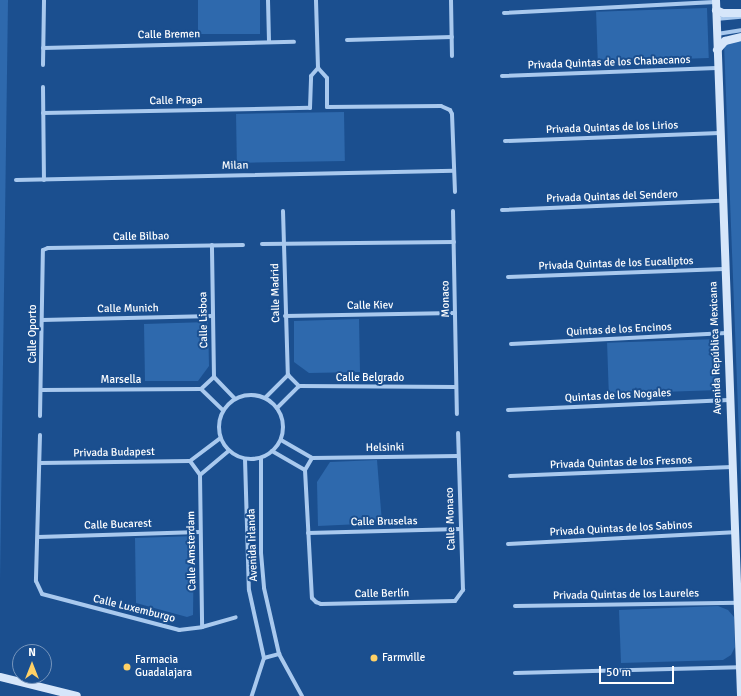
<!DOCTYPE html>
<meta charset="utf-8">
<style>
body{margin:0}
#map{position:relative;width:741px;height:696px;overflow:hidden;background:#1b4f8f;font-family:Signika,sans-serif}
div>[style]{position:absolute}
.green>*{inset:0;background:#2e69ad;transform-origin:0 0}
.minor>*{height:4px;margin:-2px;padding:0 2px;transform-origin:2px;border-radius:2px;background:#a9c9ee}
.minor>.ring{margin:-2px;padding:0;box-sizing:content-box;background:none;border:4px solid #a9c9ee;border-radius:50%}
.secondary>*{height:8px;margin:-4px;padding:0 4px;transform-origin:4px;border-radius:4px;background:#d6e6fa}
.dots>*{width:11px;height:11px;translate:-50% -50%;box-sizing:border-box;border:2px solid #1b4f8f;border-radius:50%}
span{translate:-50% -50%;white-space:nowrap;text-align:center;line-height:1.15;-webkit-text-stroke:4px #1b4f8f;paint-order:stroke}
.street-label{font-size:11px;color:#fff}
.poi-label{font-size:11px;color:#fff}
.left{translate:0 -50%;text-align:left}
.north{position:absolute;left:12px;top:644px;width:40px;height:40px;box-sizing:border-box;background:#1b4f8f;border:1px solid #7695bc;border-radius:50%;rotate:0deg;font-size:11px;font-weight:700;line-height:16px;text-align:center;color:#fff}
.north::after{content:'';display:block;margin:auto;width:14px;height:18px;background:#ffd166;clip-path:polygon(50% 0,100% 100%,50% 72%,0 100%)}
.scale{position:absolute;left:599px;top:666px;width:75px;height:18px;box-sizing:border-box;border:2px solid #fff;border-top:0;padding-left:5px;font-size:12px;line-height:14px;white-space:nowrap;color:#fff;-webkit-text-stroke:3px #1b4f8f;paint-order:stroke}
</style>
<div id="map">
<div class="green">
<i style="clip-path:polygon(0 0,8px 0,0 581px)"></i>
<i style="left:198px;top:0;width:62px;height:34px"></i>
<i style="left:707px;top:8px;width:50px;height:111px;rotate:88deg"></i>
<i style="clip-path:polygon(741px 41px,741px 487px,724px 43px)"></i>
<i style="left:344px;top:112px;width:49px;height:108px;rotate:89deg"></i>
<i style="clip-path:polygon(359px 319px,360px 372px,309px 373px,294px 362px,294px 321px)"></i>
<i style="clip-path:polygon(208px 322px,209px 366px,198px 381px,145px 381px,144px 324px)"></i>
<i style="left:718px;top:339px;width:51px;height:111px;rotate:88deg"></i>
<i style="clip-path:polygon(377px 460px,382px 523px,318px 526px,317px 482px,330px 462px)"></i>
<i style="clip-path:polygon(194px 536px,193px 615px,187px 617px,136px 603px,135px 538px)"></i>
<i style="clip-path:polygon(718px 606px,728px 610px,734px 617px,735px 647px,731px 655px,723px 660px,621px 663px,619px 610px)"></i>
</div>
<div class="minor">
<i style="left:268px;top:0;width:42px;rotate:88.6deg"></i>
<i style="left:451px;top:0;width:56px;rotate:89deg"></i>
<i style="left:504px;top:13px;width:212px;rotate:-3deg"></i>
<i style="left:716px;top:19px;width:25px;rotate:-5deg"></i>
<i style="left:717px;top:34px;width:24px;rotate:-9deg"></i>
<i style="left:347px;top:40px;width:105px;rotate:-1.6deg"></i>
<i style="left:43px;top:48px;width:251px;rotate:-1.4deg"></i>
<i style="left:43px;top:65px;width:65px;rotate:-89.1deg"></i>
<i style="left:318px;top:68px;width:13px;rotate:48deg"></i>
<i style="left:327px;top:78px;width:29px;rotate:90deg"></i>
<i style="left:327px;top:107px;width:114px;rotate:-0.5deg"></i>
<i style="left:441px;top:106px;width:10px;rotate:24deg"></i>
<i style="left:450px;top:110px;width:4px;rotate:63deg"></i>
<i style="left:452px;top:114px;width:78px;rotate:87.8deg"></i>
<i style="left:502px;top:76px;width:215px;rotate:-2.1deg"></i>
<i style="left:43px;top:87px;width:93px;rotate:89.4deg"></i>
<i style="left:43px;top:113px;width:267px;rotate:-1.1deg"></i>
<i style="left:310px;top:108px;width:32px;rotate:-88deg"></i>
<i style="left:311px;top:76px;width:11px;rotate:-49deg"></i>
<i style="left:318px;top:68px;width:68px;rotate:-91.7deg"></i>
<i style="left:505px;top:141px;width:215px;rotate:-2.1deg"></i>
<i style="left:16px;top:180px;width:438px;rotate:-1.2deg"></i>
<i style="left:502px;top:210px;width:219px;rotate:-2.4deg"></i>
<i style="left:283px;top:211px;width:164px;rotate:88.3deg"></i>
<i style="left:453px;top:211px;width:203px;rotate:88.9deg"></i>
<i style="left:262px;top:244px;width:192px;rotate:-0.6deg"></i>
<i style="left:508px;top:277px;width:216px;rotate:-2.1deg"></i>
<i style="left:285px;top:316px;width:170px;rotate:-1deg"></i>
<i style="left:42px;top:320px;width:171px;rotate:-1.3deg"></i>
<i style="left:511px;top:344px;width:216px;rotate:-2.9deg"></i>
<i style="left:288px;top:375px;width:16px;rotate:45deg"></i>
<i style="left:299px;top:386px;width:157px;rotate:0.4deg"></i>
<i style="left:214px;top:377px;width:30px;rotate:46deg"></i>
<i style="left:201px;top:389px;width:18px;rotate:-43deg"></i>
<i style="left:214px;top:377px;width:132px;rotate:-90.9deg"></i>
<i style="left:201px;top:389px;width:30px;rotate:44deg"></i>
<i style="left:41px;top:390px;width:160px;rotate:-0.4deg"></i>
<i class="ring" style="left:219px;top:395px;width:60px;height:60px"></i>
<i style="left:265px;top:398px;width:33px;rotate:-45deg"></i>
<i style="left:277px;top:408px;width:31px;rotate:-45deg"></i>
<i style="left:508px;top:410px;width:221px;rotate:-2.6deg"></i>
<i style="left:40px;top:416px;width:166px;rotate:-89deg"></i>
<i style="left:43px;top:250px;width:5px;rotate:-22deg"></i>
<i style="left:48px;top:248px;width:195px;rotate:-0.9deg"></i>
<i style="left:40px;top:435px;width:146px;rotate:91.6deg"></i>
<i style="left:36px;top:581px;width:14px;rotate:65deg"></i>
<i style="left:42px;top:594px;width:142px;rotate:14.7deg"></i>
<i style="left:179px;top:630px;width:23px;rotate:-7deg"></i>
<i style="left:202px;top:627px;width:35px;rotate:-16deg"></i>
<i style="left:281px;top:440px;width:36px;rotate:30deg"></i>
<i style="left:272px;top:451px;width:38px;rotate:30deg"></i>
<i style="left:261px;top:458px;width:95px;rotate:90deg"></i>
<i style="left:261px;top:553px;width:35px;rotate:85deg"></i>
<i style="left:264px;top:588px;width:68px;rotate:77.2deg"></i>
<i style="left:279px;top:654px;width:48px;rotate:61.3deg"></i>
<i style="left:312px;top:458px;width:146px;rotate:-0.8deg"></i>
<i style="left:245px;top:459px;width:131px;rotate:88.3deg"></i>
<i style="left:249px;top:590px;width:70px;rotate:77.6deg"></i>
<i style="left:264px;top:658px;width:40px;rotate:108deg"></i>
<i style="left:190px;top:461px;width:38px;rotate:-37deg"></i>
<i style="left:190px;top:461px;width:17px;rotate:54deg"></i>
<i style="left:40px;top:463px;width:150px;rotate:-0.8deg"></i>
<i style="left:305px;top:470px;width:128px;rotate:86.9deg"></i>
<i style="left:312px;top:598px;width:6px;rotate:45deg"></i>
<i style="left:316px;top:602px;width:5px;rotate:22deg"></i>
<i style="left:321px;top:604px;width:134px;rotate:-1.3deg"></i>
<i style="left:455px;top:601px;width:14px;rotate:-54deg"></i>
<i style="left:463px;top:590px;width:157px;rotate:-91.8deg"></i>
<i style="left:305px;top:470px;width:14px;rotate:-60deg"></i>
<i style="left:200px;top:475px;width:152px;rotate:89.2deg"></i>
<i style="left:200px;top:475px;width:38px;rotate:-40deg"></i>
<i style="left:510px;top:476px;width:222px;rotate:-2.3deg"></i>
<i style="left:308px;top:533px;width:152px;rotate:-1.5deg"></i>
<i style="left:38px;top:537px;width:162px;rotate:-1.8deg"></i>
<i style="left:508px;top:544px;width:226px;rotate:-3deg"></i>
<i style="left:515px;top:606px;width:224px;rotate:-0.8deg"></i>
<i style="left:264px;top:658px;width:16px;rotate:-15deg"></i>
<i style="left:515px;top:673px;width:224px;rotate:-1.5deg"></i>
</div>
<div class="secondary">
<i style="left:716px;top:0;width:696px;rotate:87.94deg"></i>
<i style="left:716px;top:10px;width:8px;rotate:23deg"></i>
<i style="left:723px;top:13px;width:18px"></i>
<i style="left:717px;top:50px;width:12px;rotate:-48deg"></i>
<i style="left:725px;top:41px;width:16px;rotate:-14deg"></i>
<i style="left:0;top:677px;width:79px;rotate:13.9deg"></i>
</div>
<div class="dots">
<i style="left:374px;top:658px;background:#ffd166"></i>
<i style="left:127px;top:667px;background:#ffd166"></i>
</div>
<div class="street-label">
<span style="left:169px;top:35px;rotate:-1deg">Calle Bremen</span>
<span style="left:609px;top:63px;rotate:-2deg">Privada Quintas de los Chabacanos</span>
<span style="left:176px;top:101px;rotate:-1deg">Calle Praga</span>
<span style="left:612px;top:128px;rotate:-2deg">Privada Quintas de los Lirios</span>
<span style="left:235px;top:166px;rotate:-1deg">Milan</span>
<span style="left:612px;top:197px;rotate:-2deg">Privada Quintas del Sendero</span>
<span style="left:141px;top:237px;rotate:-1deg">Calle Bilbao</span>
<span style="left:616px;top:264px;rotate:-2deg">Privada Quintas de los Eucaliptos</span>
<span style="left:276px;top:293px;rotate:-91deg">Calle Madrid</span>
<span style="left:446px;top:299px;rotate:-91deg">Monaco</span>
<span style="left:370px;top:306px;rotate:-1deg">Calle Kiev</span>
<span style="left:128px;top:309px;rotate:-1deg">Calle Munich</span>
<span style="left:204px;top:320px;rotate:-91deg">Calle Lisboa</span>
<span style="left:619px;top:330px;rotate:-3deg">Quintas de los Encinos</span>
<span style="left:33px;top:334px;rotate:-90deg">Calle Oporto</span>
<span style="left:716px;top:348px;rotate:-92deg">Avenida República Mexicana</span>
<span style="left:370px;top:378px">Calle Belgrado</span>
<span style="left:121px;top:380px">Marsella</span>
<span style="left:618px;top:396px;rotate:-3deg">Quintas de los Nogales</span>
<span style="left:385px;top:448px;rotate:-1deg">Helsinki</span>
<span style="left:114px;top:453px;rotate:-1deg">Privada Budapest</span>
<span style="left:621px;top:463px;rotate:-2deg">Privada Quintas de los Fresnos</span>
<span style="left:451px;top:519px;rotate:-92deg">Calle Monaco</span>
<span style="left:384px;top:522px;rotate:-1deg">Calle Bruselas</span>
<span style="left:118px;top:525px;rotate:-2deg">Calle Bucarest</span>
<span style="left:621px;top:529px;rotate:-3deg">Privada Quintas de los Sabinos</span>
<span style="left:253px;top:545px;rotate:-92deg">Avenida Irlanda</span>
<span style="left:192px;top:551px;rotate:-91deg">Calle Amsterdam</span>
<span style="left:382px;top:594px;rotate:-1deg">Calle Berlín</span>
<span style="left:626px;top:595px;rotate:-1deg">Privada Quintas de los Laureles</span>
<span style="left:134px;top:609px;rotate:14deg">Calle Luxemburgo</span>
</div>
<div class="poi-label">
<span class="left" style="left:382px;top:658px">Farmville</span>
<span class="left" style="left:135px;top:667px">Farmacia<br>Guadalajara</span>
</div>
<div class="north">N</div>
<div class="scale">50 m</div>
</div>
